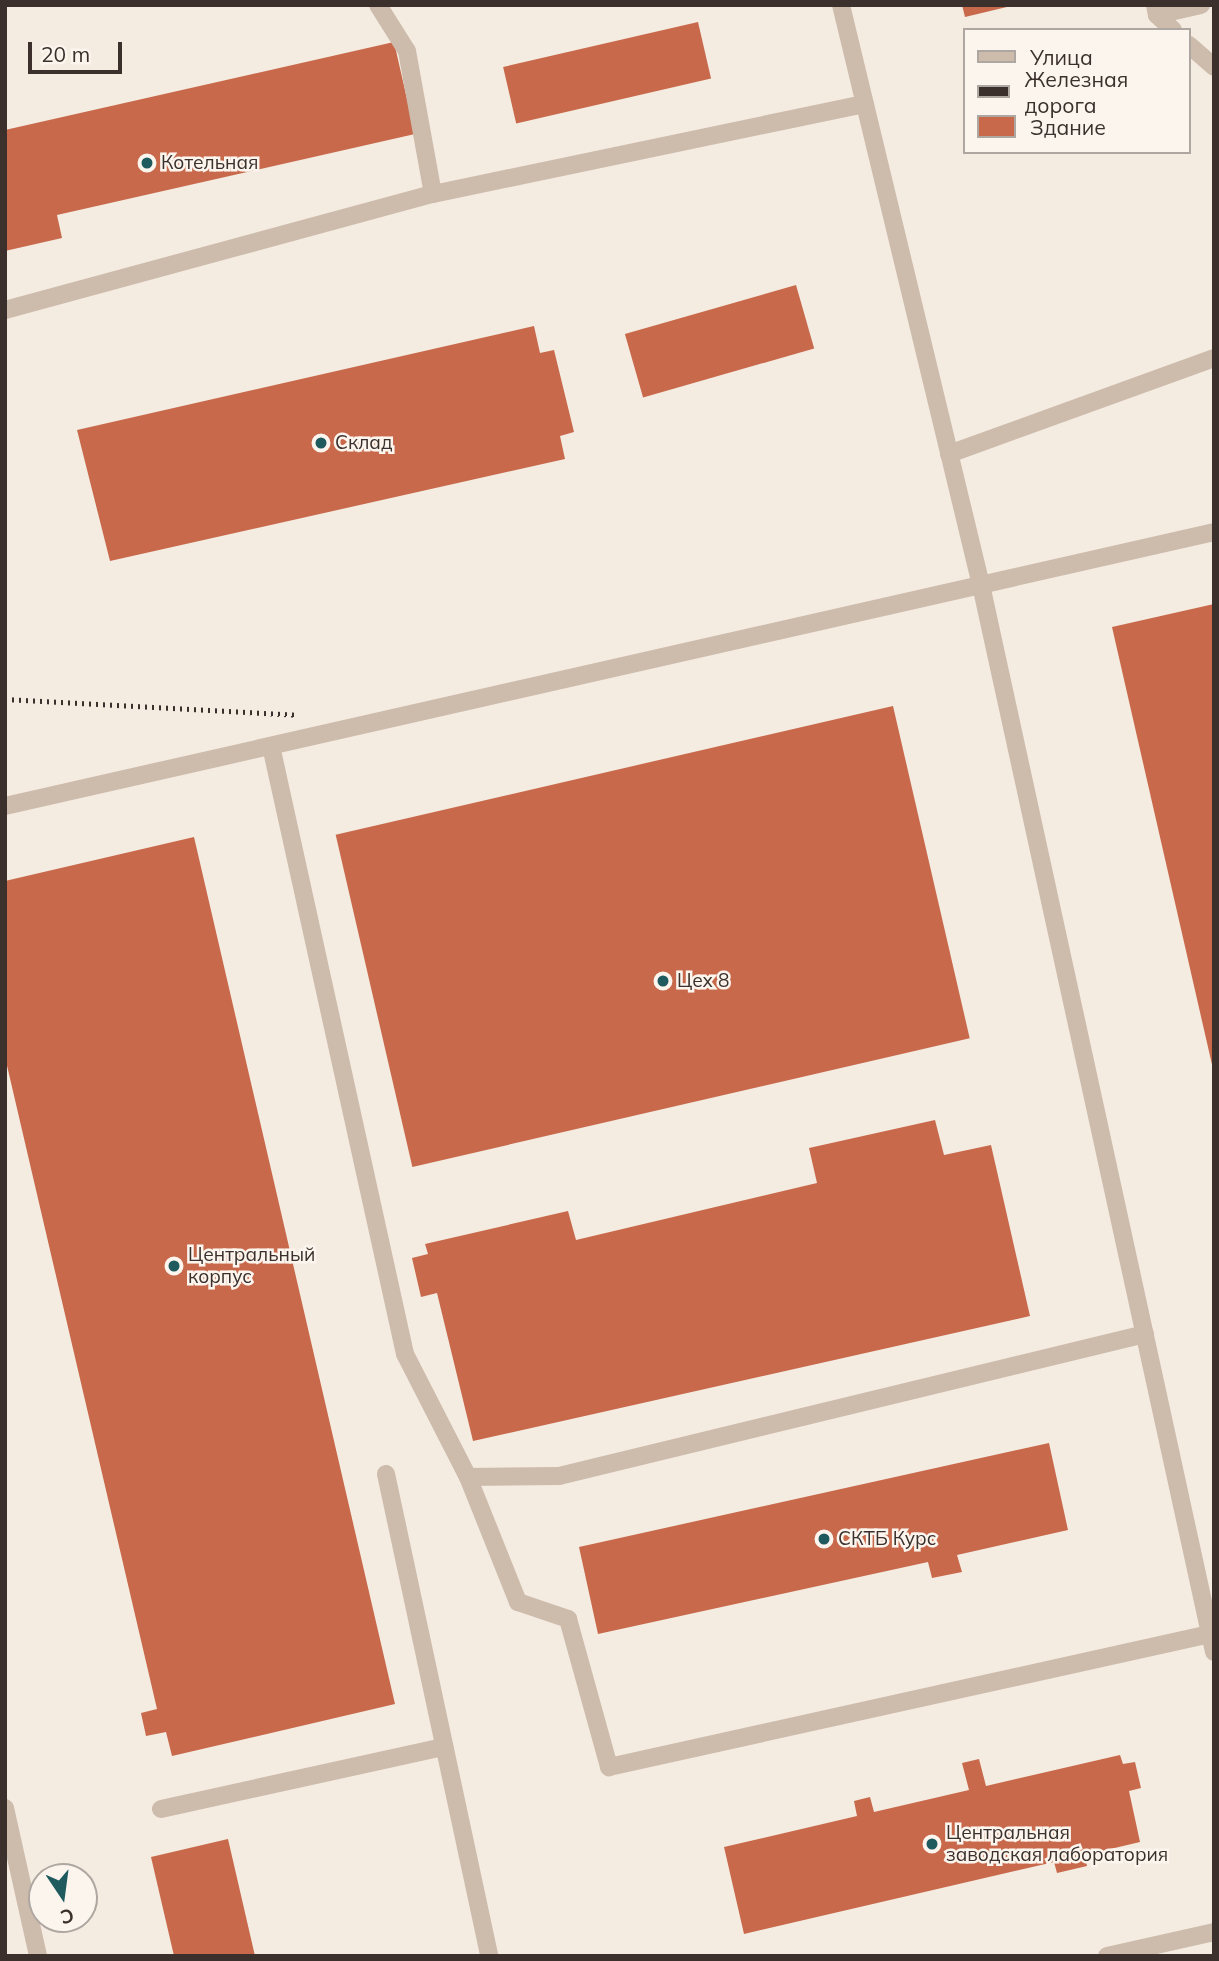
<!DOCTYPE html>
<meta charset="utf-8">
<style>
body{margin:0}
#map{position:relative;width:1219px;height:1961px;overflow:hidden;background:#f4ebe1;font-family:Mulish,sans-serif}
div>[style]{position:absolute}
.building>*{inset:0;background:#c8694b;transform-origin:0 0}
.minor>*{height:18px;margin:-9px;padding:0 9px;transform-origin:9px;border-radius:9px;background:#cdbbac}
.rail>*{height:5px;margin-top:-2.5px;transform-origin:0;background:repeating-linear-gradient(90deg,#3b302b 0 2px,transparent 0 7px)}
.dots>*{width:19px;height:19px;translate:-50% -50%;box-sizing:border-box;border:4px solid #fbf5ee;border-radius:50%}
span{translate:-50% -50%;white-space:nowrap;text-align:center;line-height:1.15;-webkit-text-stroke:5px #fbf5ee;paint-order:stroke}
.poi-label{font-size:19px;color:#3b302b}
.left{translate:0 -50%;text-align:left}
.frame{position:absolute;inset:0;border:7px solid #3b302b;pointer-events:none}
.legend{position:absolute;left:963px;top:28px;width:228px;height:126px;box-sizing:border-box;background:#fbf5ee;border:2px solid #aea6a0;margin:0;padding:9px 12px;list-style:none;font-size:21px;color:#3b302b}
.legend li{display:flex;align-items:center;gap:14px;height:35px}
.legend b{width:35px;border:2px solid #aea6a0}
.north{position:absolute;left:28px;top:1863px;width:70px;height:70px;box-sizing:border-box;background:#fbf5ee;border:2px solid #aea6a0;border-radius:50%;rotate:167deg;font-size:19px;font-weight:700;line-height:28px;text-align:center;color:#3b302b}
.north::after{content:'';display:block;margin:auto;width:24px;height:32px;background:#1f5a5e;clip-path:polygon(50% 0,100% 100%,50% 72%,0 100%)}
.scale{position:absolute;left:28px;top:42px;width:94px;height:32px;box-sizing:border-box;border:4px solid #3b302b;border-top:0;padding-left:9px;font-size:21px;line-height:24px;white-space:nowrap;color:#3b302b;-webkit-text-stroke:5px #fbf5ee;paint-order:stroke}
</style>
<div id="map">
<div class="building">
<i style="clip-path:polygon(962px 5px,1010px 5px,1011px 6px,965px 17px)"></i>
<i style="left:698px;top:22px;width:58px;height:200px;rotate:77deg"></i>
<i style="clip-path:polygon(394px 42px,415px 134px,57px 215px,62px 238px,5px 251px,5px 130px)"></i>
<i style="left:796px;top:285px;width:66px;height:178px;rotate:74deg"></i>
<i style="clip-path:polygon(534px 326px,540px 353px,554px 350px,574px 432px,560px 436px,565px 459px,110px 561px,77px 430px)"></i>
<i style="clip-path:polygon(1214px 604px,1214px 1069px,1213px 1069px,1112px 627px)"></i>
<i style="left:893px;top:706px;width:341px;height:572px;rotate:77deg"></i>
<i style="clip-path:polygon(194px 837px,395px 1704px,172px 1756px,166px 1732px,146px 1736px,141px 1713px,157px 1709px,5px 1057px,5px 881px)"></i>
<i style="clip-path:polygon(935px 1120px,944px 1155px,991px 1145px,1030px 1316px,473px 1441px,437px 1293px,421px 1297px,412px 1258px,428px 1254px,425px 1244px,568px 1211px,576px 1240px,817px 1183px,809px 1148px)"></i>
<i style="clip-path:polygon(1049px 1443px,1068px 1530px,957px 1555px,962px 1572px,932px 1578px,928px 1562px,598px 1634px,579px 1547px)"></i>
<i style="clip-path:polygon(1120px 1755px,1123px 1764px,1135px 1762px,1141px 1788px,1129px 1791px,1140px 1842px,1085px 1855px,1087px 1866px,1057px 1873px,1054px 1862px,744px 1934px,724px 1847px,857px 1816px,854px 1801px,870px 1797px,874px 1812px,969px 1790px,962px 1763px,979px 1759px,986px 1786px)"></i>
<i style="clip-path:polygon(228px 1839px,255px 1956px,174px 1956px,151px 1857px)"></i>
</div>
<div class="minor">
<i style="left:378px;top:5px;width:54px;rotate:57.8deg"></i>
<i style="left:407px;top:51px;width:145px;rotate:79.7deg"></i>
<i style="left:433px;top:194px;width:441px;rotate:-11.8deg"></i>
<i style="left:841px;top:5px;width:597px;rotate:76.43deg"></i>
<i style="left:981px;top:585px;width:1092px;rotate:77.68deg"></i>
<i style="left:1155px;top:5px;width:10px;rotate:79deg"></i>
<i style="left:1157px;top:15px;width:45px;rotate:-12.8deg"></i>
<i style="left:1157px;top:15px;width:22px;rotate:43deg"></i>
<i style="left:1189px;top:45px;width:33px;rotate:41deg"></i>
<i style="left:5px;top:310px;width:443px;rotate:-15.2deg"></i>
<i style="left:949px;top:454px;width:282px;rotate:-19.9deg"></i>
<i style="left:271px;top:746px;width:623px;rotate:77.57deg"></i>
<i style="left:405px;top:1354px;width:138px;rotate:62.9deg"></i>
<i style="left:468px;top:1477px;width:91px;rotate:-0.6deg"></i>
<i style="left:559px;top:1476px;width:603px;rotate:-13.62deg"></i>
<i style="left:5px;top:806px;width:1240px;rotate:-12.77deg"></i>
<i style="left:386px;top:1474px;width:493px;rotate:77.9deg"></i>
<i style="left:468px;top:1477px;width:135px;rotate:68.2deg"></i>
<i style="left:518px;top:1602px;width:53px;rotate:18.8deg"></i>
<i style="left:568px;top:1619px;width:154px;rotate:74.5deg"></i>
<i style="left:609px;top:1767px;width:616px;rotate:-12.48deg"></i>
<i style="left:5px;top:1808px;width:152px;rotate:77.4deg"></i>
<i style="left:161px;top:1809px;width:290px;rotate:-12.4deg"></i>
<i style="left:1107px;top:1956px;width:110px;rotate:-12.6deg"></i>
</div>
<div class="rail">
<i style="left:5px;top:699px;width:292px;rotate:3.1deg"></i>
</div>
<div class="dots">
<i style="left:147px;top:163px;background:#1f5a5e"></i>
<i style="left:321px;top:443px;background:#1f5a5e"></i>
<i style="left:663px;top:981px;background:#1f5a5e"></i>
<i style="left:174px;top:1266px;background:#1f5a5e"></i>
<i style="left:824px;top:1539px;background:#1f5a5e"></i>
<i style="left:932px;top:1844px;background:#1f5a5e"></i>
</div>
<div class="poi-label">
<span class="left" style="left:161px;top:163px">Котельная</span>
<span class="left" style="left:335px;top:443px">Склад</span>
<span class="left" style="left:677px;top:981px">Цех 8</span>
<span class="left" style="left:188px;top:1266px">Центральный<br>корпус</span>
<span class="left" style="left:838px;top:1539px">СКТБ Курс</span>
<span class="left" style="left:946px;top:1844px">Центральная<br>заводская лаборатория</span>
</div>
<div class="frame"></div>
<ul class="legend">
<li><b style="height:9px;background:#cdbbac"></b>Улица</li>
<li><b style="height:9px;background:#3b302b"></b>Железная дорога</li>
<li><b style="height:19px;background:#c8694b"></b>Здание</li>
</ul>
<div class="north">С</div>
<div class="scale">20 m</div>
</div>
